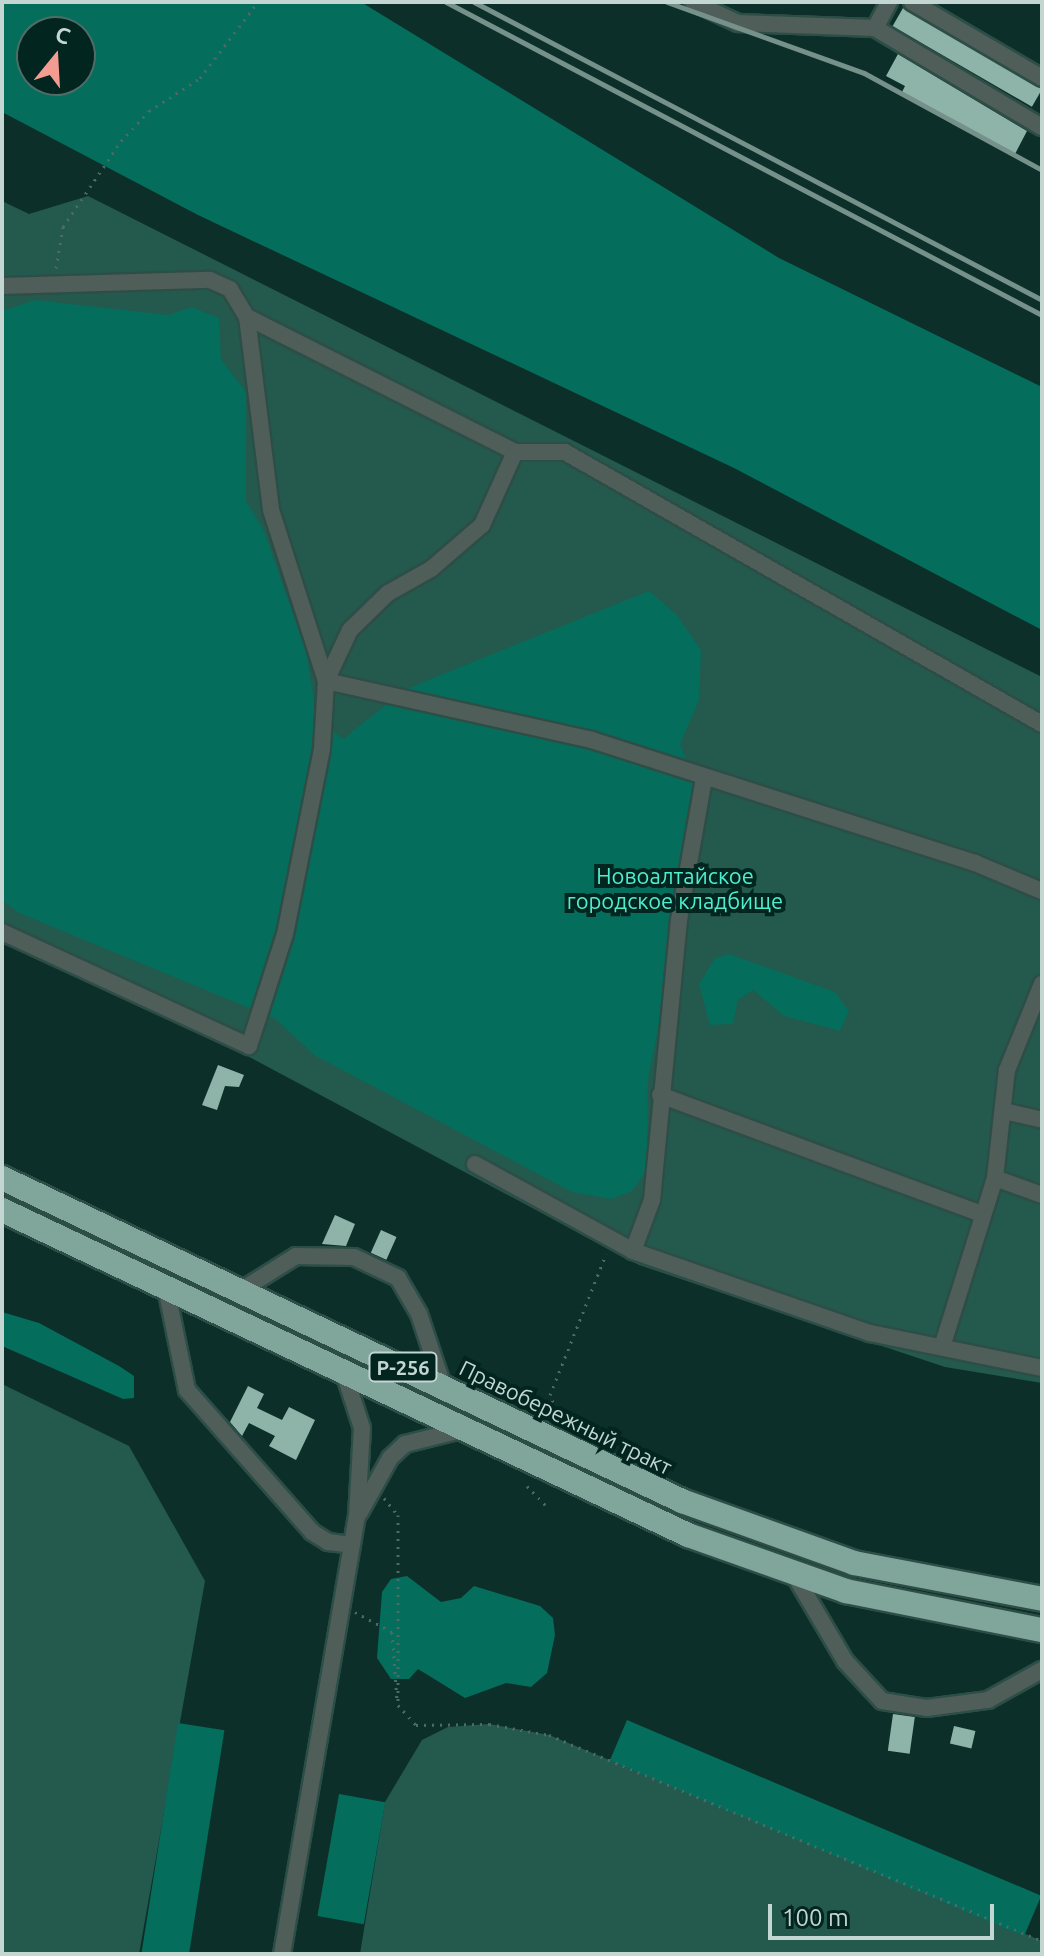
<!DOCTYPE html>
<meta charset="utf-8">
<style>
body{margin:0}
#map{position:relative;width:1044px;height:1956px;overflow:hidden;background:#0c3029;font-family:Ubuntu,sans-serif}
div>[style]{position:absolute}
.green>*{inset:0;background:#24594d}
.forest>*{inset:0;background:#046d5c;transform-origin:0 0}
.building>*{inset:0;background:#8eb4a9;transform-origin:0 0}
.path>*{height:3px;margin-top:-1.5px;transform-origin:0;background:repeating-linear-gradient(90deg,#4d6b65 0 2px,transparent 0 8px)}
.roads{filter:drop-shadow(2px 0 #2d4e47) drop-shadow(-2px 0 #2d4e47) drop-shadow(0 2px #2d4e47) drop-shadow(0 -2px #2d4e47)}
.minor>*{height:16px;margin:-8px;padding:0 8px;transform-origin:8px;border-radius:8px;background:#4f5e59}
.highway>*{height:24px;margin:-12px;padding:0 12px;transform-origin:12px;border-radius:12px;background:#80a59b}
.rail>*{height:5px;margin:-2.5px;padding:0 2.5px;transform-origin:2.5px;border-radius:2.5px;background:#76908a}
span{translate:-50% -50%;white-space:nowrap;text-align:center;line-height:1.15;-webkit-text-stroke:8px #02261f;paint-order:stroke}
.shield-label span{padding:2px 6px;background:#02261f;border:2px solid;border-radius:6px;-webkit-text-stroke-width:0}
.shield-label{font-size:20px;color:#c3d6d1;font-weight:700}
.park-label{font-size:22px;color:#4eeece}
.street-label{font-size:22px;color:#c3d6d1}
.frame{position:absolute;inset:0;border:4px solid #c3d6d1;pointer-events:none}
.north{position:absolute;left:16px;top:16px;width:80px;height:80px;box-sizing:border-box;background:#02261f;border:2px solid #4f6c66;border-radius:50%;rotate:18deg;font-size:22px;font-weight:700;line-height:32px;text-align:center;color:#c3d6d1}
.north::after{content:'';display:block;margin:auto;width:28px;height:36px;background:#f59c92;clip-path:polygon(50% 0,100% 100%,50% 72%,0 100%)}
.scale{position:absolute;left:768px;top:1904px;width:226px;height:36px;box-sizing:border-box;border:4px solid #c3d6d1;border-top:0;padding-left:10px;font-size:24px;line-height:28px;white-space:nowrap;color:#c3d6d1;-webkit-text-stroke:6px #02261f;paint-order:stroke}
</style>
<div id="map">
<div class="green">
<i style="clip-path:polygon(88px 196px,1042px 677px,1042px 1383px,945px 1367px,639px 1265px,2px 925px,2px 201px,29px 214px)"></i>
<i style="clip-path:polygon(2px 1384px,129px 1446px,205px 1581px,139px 1954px,2px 1954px)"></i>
<i style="clip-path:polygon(489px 1724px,549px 1735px,607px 1759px,1042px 1941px,1042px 1954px,360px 1954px,385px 1802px,422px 1740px,448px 1727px)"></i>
</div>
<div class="forest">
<i style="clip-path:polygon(evenodd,2px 2px,361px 2px,779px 258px,1042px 387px,1042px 630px,734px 468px,198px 215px,2px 112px,2px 2px,80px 32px,80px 80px,32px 80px,32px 32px,80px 32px)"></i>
<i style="clip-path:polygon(35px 300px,168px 315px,192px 307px,219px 318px,221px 359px,246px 392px,246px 501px,264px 531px,306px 651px,317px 719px,343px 739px,406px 689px,649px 591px,676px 614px,701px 650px,699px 700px,680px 744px,700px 794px,700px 863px,678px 927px,648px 1080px,647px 1170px,632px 1191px,611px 1199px,572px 1192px,314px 1055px,276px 1019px,19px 913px,2px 900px,2px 311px)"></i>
<i style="clip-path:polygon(729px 954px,835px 992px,849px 1011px,840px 1031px,784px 1016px,753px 990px,738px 1000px,733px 1024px,710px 1025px,699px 984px,715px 958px)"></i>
<i style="clip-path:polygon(2px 1312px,39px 1323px,119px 1366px,134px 1376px,134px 1398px,123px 1399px,2px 1346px)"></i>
<i style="clip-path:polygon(407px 1576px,441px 1602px,461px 1598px,474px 1586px,540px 1606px,553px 1618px,555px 1635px,547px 1673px,531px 1687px,506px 1683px,465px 1698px,418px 1669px,409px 1679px,391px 1679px,377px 1658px,382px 1592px,391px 1579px)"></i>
<i style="left:627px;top:1720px;width:450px;height:44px;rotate:23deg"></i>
<i style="left:178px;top:1723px;width:47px;height:234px;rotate:9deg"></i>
<i style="left:339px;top:1794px;width:47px;height:124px;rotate:10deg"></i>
</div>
<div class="building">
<i style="left:903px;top:8px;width:161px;height:21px;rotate:30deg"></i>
<i style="clip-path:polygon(898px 54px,1027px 131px,1015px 154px,902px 92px,905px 86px,886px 76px)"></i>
<i style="clip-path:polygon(218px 1065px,244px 1075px,239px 1087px,225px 1086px,217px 1110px,202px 1105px)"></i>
<i style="clip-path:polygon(335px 1215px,355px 1224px,346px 1246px,322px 1244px)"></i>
<i style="left:381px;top:1230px;width:17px;height:25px;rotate:24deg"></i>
<i style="clip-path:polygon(248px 1386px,264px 1394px,257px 1408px,282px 1420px,289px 1407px,315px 1420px,296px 1460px,269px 1446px,275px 1436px,249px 1423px,242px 1436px,230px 1422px)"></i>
<i style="left:893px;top:1714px;width:22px;height:37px;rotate:8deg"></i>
<i style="left:954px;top:1726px;width:22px;height:18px;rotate:13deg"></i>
</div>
<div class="path">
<i style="left:56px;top:268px;width:42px;rotate:-80.3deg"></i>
<i style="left:63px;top:227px;width:104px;rotate:-56deg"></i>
<i style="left:121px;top:141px;width:41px;rotate:-47deg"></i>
<i style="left:149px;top:111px;width:61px;rotate:-32.9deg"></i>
<i style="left:200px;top:78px;width:96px;rotate:-52.7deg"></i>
<i style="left:559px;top:1417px;width:24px;rotate:-112deg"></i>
<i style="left:550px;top:1395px;width:152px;rotate:-68.3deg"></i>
<i style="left:527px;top:1486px;width:30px;rotate:46deg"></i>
<i style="left:384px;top:1498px;width:22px;rotate:51deg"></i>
<i style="left:398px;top:1515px;width:190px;rotate:90deg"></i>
<i style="left:398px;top:1705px;width:27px;rotate:48deg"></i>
<i style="left:416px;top:1725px;width:73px;rotate:-0.8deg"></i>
<i style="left:489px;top:1724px;width:61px;rotate:10.4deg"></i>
<i style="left:549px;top:1735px;width:534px;rotate:22.68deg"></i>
<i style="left:355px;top:1612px;width:42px;rotate:28.4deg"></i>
<i style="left:392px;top:1632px;width:68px;rotate:85.8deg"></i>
</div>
<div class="roads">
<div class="minor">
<i style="left:693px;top:2px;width:50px;rotate:25deg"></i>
<i style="left:738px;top:23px;width:137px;rotate:2.1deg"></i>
<i style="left:889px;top:2px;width:30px;rotate:118deg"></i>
<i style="left:875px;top:28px;width:194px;rotate:30.7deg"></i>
<i style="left:912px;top:2px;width:151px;rotate:30.3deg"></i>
<i style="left:2px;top:286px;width:208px;rotate:-1.7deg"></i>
<i style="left:210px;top:280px;width:22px;rotate:24deg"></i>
<i style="left:230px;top:289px;width:33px;rotate:59deg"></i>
<i style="left:247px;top:317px;width:194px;rotate:82.9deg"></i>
<i style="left:271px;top:510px;width:180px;rotate:72.2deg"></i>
<i style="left:326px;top:681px;width:68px;rotate:93.4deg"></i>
<i style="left:322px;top:749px;width:189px;rotate:101.3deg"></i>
<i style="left:285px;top:934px;width:118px;rotate:107.8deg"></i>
<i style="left:249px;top:1046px;width:272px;rotate:-155.2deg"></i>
<i style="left:247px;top:317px;width:300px;rotate:26.7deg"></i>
<i style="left:1042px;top:724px;width:549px;rotate:-150.31deg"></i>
<i style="left:565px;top:452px;width:50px;rotate:180deg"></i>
<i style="left:515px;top:452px;width:80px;rotate:114.3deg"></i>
<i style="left:482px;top:525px;width:67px;rotate:139.2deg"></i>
<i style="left:431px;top:569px;width:49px;rotate:150.8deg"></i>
<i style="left:388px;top:593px;width:53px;rotate:135.8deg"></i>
<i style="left:350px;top:630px;width:56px;rotate:115.2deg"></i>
<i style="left:326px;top:681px;width:272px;rotate:12.5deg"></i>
<i style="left:592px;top:740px;width:402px;rotate:17.8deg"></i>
<i style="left:975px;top:863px;width:73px;rotate:22.7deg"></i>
<i style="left:660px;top:1095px;width:340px;rotate:20.3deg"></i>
<i style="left:1004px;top:1111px;width:39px;rotate:13deg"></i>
<i style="left:475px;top:1164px;width:180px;rotate:28.8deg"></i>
<i style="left:633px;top:1251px;width:251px;rotate:19.1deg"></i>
<i style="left:870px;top:1333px;width:176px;rotate:11.5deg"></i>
<i style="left:995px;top:1178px;width:50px;rotate:19.9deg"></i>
<i style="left:633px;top:1251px;width:54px;rotate:-69.6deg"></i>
<i style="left:652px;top:1200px;width:281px;rotate:-84.5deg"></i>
<i style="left:679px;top:920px;width:144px;rotate:-80deg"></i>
<i style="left:166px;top:1288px;width:104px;rotate:78.4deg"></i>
<i style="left:187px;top:1390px;width:189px;rotate:48.6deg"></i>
<i style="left:312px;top:1532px;width:19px;rotate:32deg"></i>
<i style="left:328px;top:1542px;width:24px;rotate:7deg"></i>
<i style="left:240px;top:1291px;width:66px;rotate:-32deg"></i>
<i style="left:296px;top:1256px;width:58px;rotate:1deg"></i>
<i style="left:354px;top:1257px;width:49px;rotate:25.5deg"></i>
<i style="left:398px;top:1278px;width:42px;rotate:59.7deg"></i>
<i style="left:419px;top:1314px;width:76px;rotate:71.6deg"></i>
<i style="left:942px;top:1347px;width:177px;rotate:-72.6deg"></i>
<i style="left:995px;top:1178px;width:109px;rotate:-83.7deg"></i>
<i style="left:1007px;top:1070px;width:93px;rotate:-67.9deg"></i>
<i style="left:360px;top:1512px;width:62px;rotate:-60.9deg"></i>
<i style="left:390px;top:1458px;width:21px;rotate:-43deg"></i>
<i style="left:405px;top:1444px;width:58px;rotate:-14deg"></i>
<i style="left:795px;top:1576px;width:99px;rotate:59.5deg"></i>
<i style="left:845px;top:1661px;width:54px;rotate:47.2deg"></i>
<i style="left:882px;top:1701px;width:46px;rotate:8.8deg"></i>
<i style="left:927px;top:1708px;width:62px;rotate:-7.5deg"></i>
<i style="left:988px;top:1700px;width:62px;rotate:-29.1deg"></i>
<i style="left:282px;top:1954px;width:443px;rotate:-80.3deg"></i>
<i style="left:357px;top:1517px;width:89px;rotate:-86.8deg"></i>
<i style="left:362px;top:1428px;width:58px;rotate:-108.1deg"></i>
</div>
<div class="highway">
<i style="left:2px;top:1178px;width:753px;rotate:25.41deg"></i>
<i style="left:682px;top:1501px;width:183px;rotate:19.8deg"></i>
<i style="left:854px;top:1563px;width:191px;rotate:10.8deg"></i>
<i style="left:2px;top:1210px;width:759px;rotate:25.35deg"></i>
<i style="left:688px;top:1535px;width:168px;rotate:19.5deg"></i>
<i style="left:846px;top:1591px;width:200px;rotate:11.3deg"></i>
</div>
</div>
<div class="rail">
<i style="left:446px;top:2px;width:673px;rotate:27.71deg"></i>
<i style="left:474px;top:2px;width:641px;rotate:27.68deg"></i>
<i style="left:667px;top:2px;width:209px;rotate:19.8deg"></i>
<i style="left:864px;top:73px;width:203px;rotate:28.6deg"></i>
</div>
<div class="shield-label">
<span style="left:403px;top:1367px">Р-256</span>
</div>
<div class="park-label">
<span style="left:675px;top:888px">Новоалтайское<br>городское кладбище</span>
</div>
<div class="street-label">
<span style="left:566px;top:1417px;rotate:26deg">Правобережный тракт</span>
</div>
<div class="frame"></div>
<div class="north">С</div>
<div class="scale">100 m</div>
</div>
